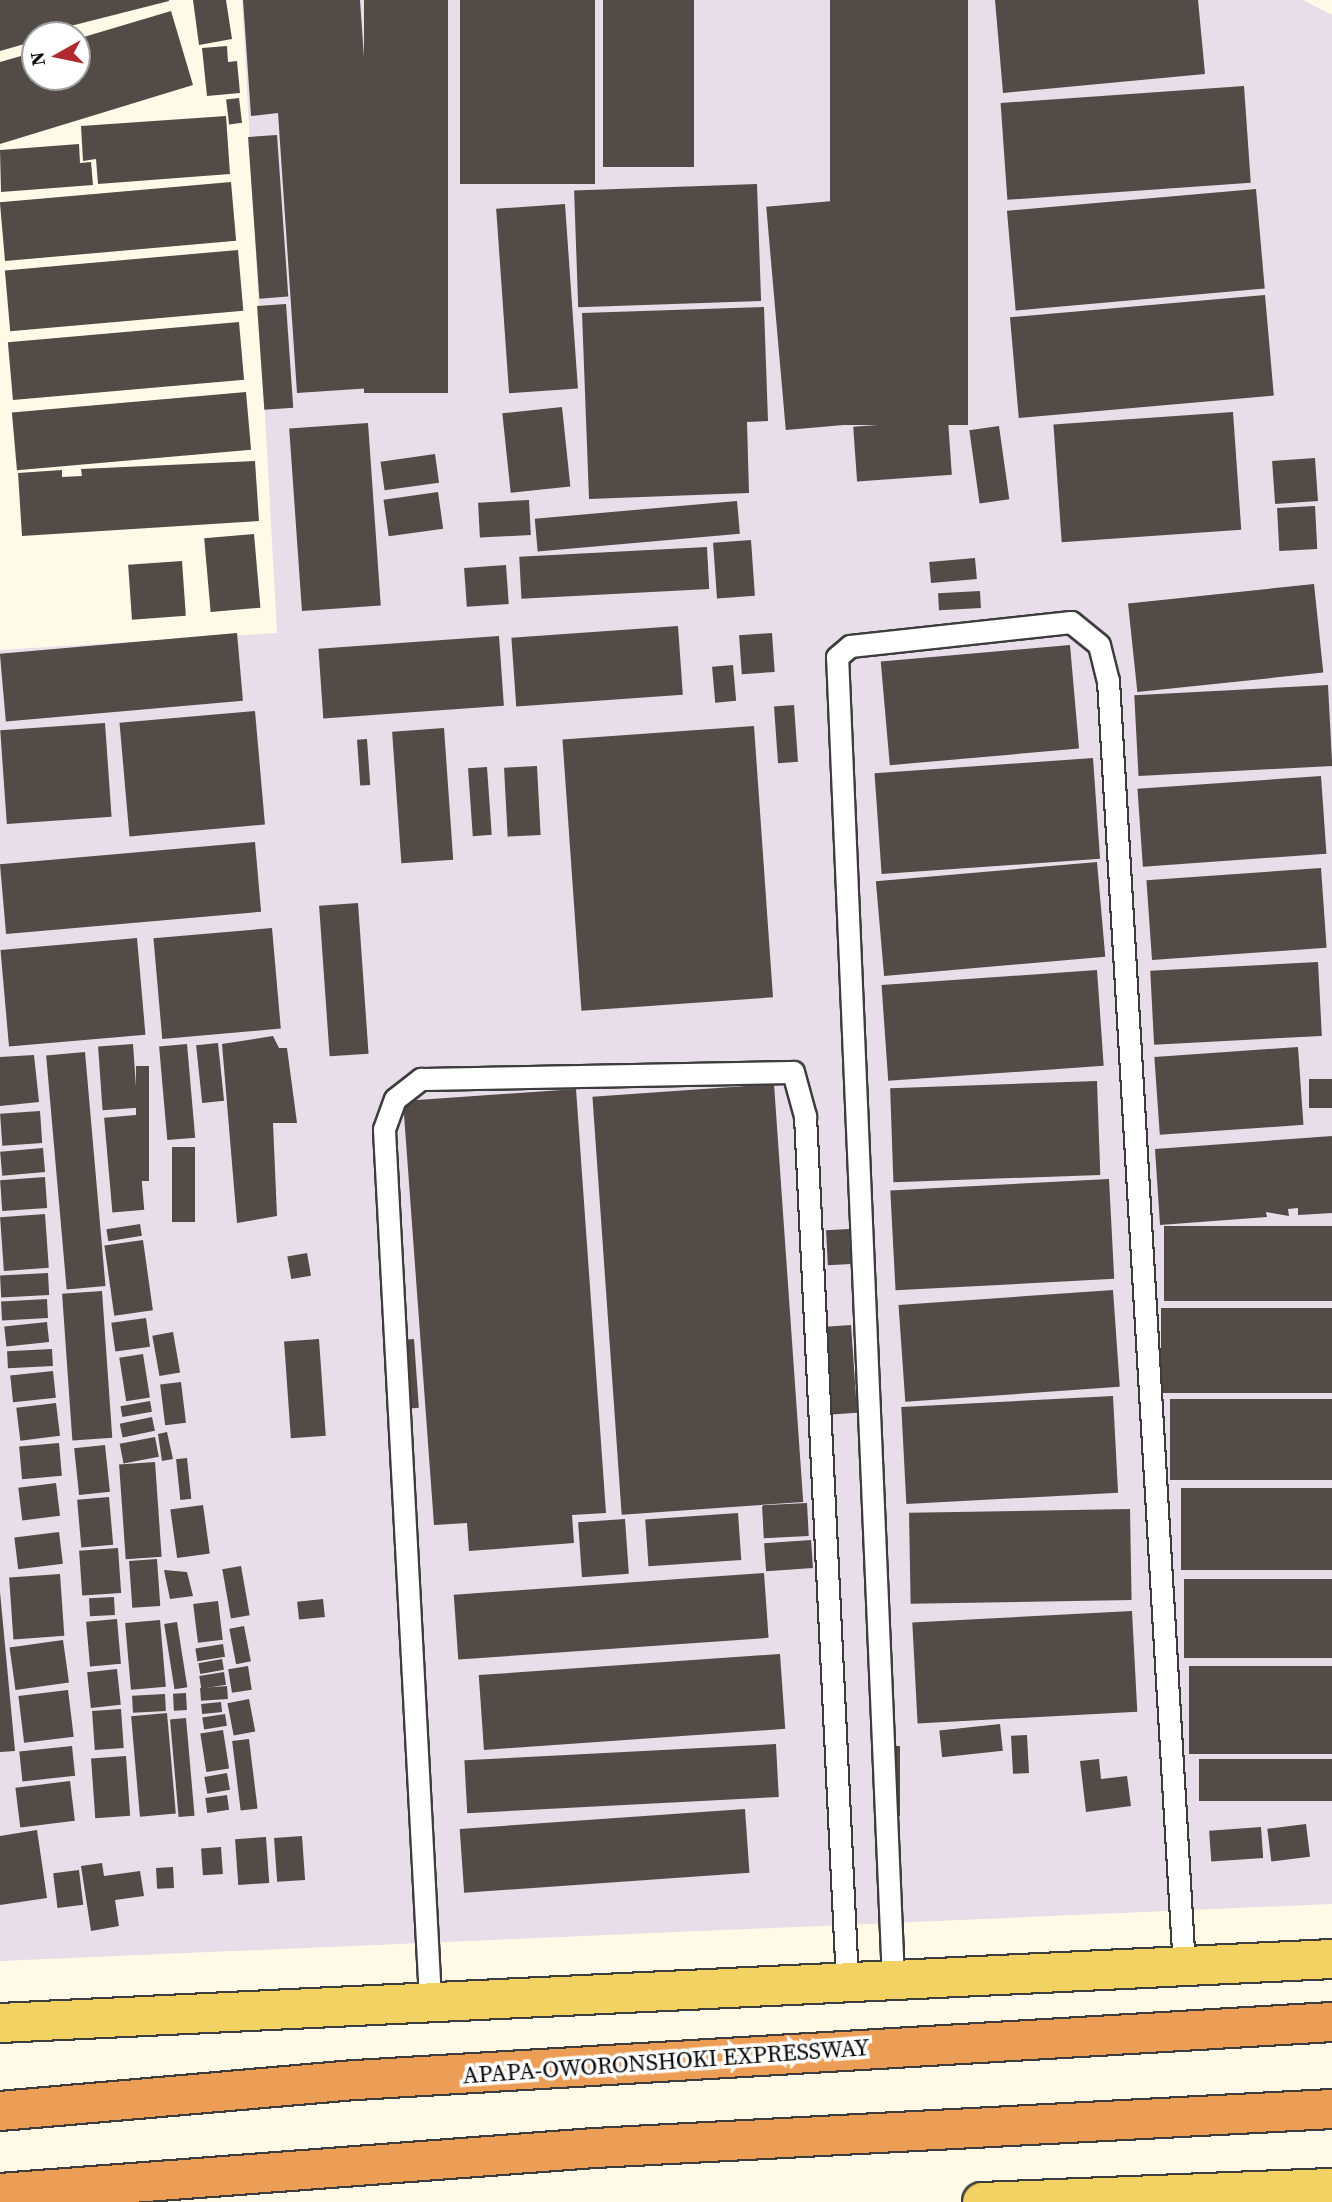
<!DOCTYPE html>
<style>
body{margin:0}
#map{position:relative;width:1332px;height:2202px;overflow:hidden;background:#fefae7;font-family:"Source Serif 4",serif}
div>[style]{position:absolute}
.industrial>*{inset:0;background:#e8dee9}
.building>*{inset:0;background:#524b47;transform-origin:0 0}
.roads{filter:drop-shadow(2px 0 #3d3d3d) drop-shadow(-2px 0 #3d3d3d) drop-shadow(0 2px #3d3d3d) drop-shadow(0 -2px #3d3d3d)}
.service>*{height:21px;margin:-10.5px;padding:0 10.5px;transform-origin:10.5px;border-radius:10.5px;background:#fff}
.primary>*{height:38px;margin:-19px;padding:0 19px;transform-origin:19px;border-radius:19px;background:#f2d263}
.motorway>*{height:38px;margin:-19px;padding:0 19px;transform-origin:19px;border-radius:19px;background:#ed9e56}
span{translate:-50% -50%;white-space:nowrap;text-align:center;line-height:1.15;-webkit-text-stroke:7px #fff;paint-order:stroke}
.street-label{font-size:24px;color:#0a0a0a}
.north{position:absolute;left:21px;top:21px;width:70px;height:70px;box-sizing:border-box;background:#fff;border:2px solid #9d9d9d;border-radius:50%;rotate:261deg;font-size:19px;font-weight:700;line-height:28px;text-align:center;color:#0a0a0a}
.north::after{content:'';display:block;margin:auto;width:24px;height:32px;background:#b12a2e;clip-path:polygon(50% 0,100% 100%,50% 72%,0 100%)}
</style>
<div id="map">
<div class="industrial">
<i style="clip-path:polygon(242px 0,1303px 0,1332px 15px,1332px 1904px,0 1961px,0 650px,277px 633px)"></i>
</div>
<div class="building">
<i style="clip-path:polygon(0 0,169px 0,169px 1px,35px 35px,35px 41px,0 51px)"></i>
<i style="clip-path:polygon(193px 0,226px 0,232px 39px,199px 45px)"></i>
<i style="clip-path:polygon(243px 0,360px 0,387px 387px,297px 393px,278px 113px,251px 116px)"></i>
<i style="left:364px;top:0;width:84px;height:393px"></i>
<i style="left:460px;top:0;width:135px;height:184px"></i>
<i style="left:603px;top:0;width:91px;height:167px"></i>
<i style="left:830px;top:0;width:138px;height:425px"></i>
<i style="clip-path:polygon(995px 0,1198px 0,1205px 74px,1003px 93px)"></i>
<i style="clip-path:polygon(171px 11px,193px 85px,0 144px,0 62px,35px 52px,35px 77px,77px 77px,77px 39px)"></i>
<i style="clip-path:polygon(227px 46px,228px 62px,237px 61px,240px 93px,207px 96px,202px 48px)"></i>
<i style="left:1244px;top:86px;width:97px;height:244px;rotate:86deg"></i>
<i style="left:239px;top:98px;width:25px;height:13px;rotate:83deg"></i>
<i style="clip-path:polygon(226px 116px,230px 174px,98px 184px,96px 159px,83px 161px,81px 126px)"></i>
<i style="left:277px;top:135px;width:162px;height:29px;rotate:86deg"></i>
<i style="clip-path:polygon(79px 144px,80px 163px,91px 162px,93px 185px,1px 192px,0 150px)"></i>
<i style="left:231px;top:182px;width:59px;height:232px;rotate:85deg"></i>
<i style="left:757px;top:184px;width:117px;height:183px;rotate:88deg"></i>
<i style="left:1256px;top:189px;width:100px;height:250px;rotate:85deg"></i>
<i style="left:833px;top:201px;width:224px;height:67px;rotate:85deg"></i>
<i style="left:565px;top:204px;width:185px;height:69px;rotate:86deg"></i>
<i style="left:238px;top:250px;width:61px;height:234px;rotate:85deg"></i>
<i style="left:1265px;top:295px;width:101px;height:256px;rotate:85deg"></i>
<i style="left:286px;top:304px;width:104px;height:29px;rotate:86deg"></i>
<i style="clip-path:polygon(764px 307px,768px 421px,747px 422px,749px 493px,589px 499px,582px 313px)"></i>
<i style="left:239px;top:322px;width:58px;height:232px;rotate:85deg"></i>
<i style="left:246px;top:392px;width:58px;height:235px;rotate:85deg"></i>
<i style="left:562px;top:407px;width:80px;height:60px;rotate:84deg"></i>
<i style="left:1233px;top:412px;width:118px;height:180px;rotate:86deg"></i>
<i style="left:948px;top:420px;width:55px;height:95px;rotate:86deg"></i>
<i style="left:368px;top:423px;width:183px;height:79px;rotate:86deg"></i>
<i style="left:999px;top:426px;width:74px;height:30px;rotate:82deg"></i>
<i style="left:435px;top:454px;width:29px;height:55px;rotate:82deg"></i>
<i style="left:1315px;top:458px;width:43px;height:43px;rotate:86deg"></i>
<i style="clip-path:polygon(255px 461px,259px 521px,22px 536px,18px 473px,62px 470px,62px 477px,82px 476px,81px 469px)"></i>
<i style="left:438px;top:492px;width:37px;height:55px;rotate:82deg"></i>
<i style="left:529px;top:500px;width:35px;height:51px;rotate:87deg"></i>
<i style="left:737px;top:501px;width:33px;height:203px;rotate:85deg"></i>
<i style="left:1315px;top:506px;width:43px;height:38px;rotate:87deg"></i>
<i style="left:254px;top:534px;width:74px;height:50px;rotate:85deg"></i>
<i style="left:751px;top:540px;width:56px;height:38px;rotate:86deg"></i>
<i style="left:707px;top:547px;width:42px;height:188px;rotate:87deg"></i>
<i style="left:975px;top:558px;width:21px;height:46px;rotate:85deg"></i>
<i style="left:182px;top:561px;width:55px;height:54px;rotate:86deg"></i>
<i style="left:506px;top:565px;width:39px;height:42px;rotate:86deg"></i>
<i style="left:1314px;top:584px;width:89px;height:187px;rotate:84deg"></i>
<i style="left:980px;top:591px;width:17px;height:42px;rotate:87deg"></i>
<i style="left:678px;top:626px;width:69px;height:167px;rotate:86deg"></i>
<i style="left:237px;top:633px;width:68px;height:238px;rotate:85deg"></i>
<i style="left:772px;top:633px;width:39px;height:33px;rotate:86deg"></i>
<i style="left:499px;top:636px;width:70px;height:181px;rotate:86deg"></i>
<i style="left:1070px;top:645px;width:104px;height:190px;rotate:85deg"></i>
<i style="left:733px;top:665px;width:36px;height:21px;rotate:85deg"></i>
<i style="left:1328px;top:685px;width:81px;height:194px;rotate:87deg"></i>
<i style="left:794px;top:705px;width:57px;height:20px;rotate:86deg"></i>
<i style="left:255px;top:711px;width:114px;height:136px;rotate:85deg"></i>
<i style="left:105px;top:723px;width:94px;height:105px;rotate:86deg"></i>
<i style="left:754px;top:726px;width:272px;height:192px;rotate:86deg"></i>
<i style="left:444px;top:728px;width:132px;height:52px;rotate:86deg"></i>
<i style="left:367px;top:739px;width:46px;height:10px;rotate:86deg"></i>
<i style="left:1093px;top:758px;width:101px;height:219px;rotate:86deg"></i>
<i style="left:537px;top:766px;width:69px;height:33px;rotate:87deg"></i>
<i style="left:487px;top:767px;width:68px;height:19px;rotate:86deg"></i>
<i style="left:1321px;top:776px;width:78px;height:184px;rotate:86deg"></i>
<i style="left:255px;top:842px;width:70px;height:256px;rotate:85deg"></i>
<i style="left:1097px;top:862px;width:95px;height:222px;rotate:85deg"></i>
<i style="left:1321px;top:868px;width:80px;height:175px;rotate:86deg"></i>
<i style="left:358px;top:903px;width:151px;height:39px;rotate:86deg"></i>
<i style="left:272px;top:928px;width:101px;height:119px;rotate:85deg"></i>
<i style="left:137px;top:938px;width:97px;height:137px;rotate:85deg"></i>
<i style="left:1318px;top:962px;width:74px;height:168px;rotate:87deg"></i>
<i style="left:1097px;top:970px;width:96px;height:216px;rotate:86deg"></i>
<i style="clip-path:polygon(273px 1036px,279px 1048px,287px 1048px,297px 1123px,273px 1123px,277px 1216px,237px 1223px,222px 1044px)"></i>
<i style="left:218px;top:1043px;width:58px;height:22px;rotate:84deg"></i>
<i style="left:133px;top:1044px;width:64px;height:35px;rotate:86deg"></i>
<i style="left:187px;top:1044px;width:94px;height:28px;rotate:85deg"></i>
<i style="left:1298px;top:1047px;width:78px;height:144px;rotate:86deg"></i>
<i style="left:85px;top:1052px;width:235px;height:39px;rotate:85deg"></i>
<i style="clip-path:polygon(34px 1055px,39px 1102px,0 1106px,0 1057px)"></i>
<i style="left:136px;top:1066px;width:13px;height:115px"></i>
<i style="left:1332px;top:1079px;width:29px;height:23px;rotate:90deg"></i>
<i style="left:1097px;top:1081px;width:94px;height:207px;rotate:88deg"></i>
<i style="left:774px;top:1084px;width:419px;height:182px;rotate:86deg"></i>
<i style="clip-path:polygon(576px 1089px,606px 1513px,572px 1515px,574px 1543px,469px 1551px,467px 1523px,434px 1525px,403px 1101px)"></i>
<i style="left:40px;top:1111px;width:32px;height:40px;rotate:86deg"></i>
<i style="left:136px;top:1115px;width:95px;height:32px;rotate:85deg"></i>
<i style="clip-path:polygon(1332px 1136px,1332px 1213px,1298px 1215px,1298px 1208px,1288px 1209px,1289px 1216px,1266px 1212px,1267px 1217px,1160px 1225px,1155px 1149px)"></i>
<i style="left:172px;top:1147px;width:23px;height:75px"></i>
<i style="left:43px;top:1148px;width:24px;height:43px;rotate:85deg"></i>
<i style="left:45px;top:1177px;width:31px;height:45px;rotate:86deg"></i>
<i style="left:1109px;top:1179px;width:100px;height:219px;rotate:87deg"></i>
<i style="left:45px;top:1214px;width:54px;height:45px;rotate:86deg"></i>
<i style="left:140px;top:1224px;width:12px;height:34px;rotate:81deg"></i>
<i style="left:1332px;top:1226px;width:75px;height:168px;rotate:90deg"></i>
<i style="left:849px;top:1229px;width:35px;height:23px;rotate:87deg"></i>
<i style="left:143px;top:1240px;width:71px;height:39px;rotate:82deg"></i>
<i style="left:307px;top:1253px;width:23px;height:20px;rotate:80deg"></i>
<i style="left:48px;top:1273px;width:22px;height:48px;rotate:87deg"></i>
<i style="left:1113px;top:1290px;width:97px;height:215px;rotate:86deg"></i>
<i style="left:102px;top:1291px;width:147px;height:40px;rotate:86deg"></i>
<i style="left:47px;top:1299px;width:19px;height:46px;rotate:87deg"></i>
<i style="left:1332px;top:1308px;width:85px;height:171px;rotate:90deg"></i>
<i style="left:146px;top:1318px;width:29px;height:35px;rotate:82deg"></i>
<i style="left:47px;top:1322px;width:20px;height:43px;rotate:84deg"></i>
<i style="left:851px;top:1325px;width:88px;height:26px;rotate:86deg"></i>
<i style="left:173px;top:1332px;width:41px;height:21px;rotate:80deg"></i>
<i style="left:319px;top:1339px;width:97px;height:35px;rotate:86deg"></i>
<i style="left:414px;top:1339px;width:69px;height:13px;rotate:86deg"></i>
<i style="left:52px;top:1349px;width:17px;height:45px;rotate:87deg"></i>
<i style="left:143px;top:1354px;width:44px;height:24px;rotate:81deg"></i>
<i style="left:53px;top:1371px;width:27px;height:43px;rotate:84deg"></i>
<i style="left:181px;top:1382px;width:41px;height:21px;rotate:83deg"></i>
<i style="left:1113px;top:1396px;width:97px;height:212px;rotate:87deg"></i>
<i style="left:1332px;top:1399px;width:81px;height:162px;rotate:90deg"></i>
<i style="left:150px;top:1401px;width:11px;height:30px;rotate:80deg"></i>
<i style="left:56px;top:1403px;width:33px;height:40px;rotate:83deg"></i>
<i style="left:152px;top:1417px;width:14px;height:33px;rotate:78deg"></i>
<i style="clip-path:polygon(167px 1432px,173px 1459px,162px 1461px,158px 1434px)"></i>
<i style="left:155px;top:1437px;width:20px;height:36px;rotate:79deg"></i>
<i style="left:59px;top:1443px;width:33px;height:40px;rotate:85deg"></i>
<i style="left:105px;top:1445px;width:47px;height:31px;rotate:84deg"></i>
<i style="left:187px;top:1458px;width:41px;height:11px;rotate:84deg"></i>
<i style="left:155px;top:1462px;width:95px;height:36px;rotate:86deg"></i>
<i style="left:56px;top:1483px;width:33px;height:38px;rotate:83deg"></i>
<i style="left:1332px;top:1488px;width:82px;height:151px;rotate:90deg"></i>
<i style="left:109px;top:1497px;width:48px;height:32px;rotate:85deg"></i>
<i style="left:807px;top:1503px;width:33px;height:45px;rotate:87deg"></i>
<i style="left:203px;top:1505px;width:49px;height:33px;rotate:82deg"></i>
<i style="left:1130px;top:1509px;width:91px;height:221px;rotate:89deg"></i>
<i style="left:738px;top:1513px;width:47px;height:93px;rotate:86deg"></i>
<i style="left:625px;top:1519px;width:55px;height:47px;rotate:86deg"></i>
<i style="left:59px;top:1532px;width:32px;height:45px;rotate:83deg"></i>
<i style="left:811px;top:1540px;width:28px;height:47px;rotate:86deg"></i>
<i style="left:118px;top:1548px;width:45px;height:39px;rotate:86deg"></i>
<i style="left:157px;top:1559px;width:47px;height:28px;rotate:86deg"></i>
<i style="left:241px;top:1566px;width:50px;height:19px;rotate:80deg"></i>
<i style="clip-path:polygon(164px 1570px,187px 1572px,193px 1596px,170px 1599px)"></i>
<i style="left:764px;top:1573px;width:65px;height:311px;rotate:86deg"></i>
<i style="left:60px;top:1574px;width:62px;height:51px;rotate:86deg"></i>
<i style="left:1332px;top:1579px;width:79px;height:148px;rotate:90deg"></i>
<i style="clip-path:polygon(0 1592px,15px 1751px,0 1752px)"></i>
<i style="left:114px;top:1597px;width:18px;height:25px;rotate:87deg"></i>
<i style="left:323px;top:1599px;width:18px;height:26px;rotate:84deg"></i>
<i style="left:218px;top:1601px;width:39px;height:25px;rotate:83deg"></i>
<i style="left:1132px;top:1611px;width:101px;height:220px;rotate:87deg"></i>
<i style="left:117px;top:1619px;width:45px;height:31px;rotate:85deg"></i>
<i style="left:160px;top:1620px;width:67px;height:35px;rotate:85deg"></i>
<i style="left:177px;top:1622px;width:66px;height:13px;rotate:81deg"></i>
<i style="left:244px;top:1626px;width:36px;height:15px;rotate:79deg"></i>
<i style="left:63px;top:1640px;width:43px;height:54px;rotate:82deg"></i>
<i style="left:223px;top:1644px;width:13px;height:28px;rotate:81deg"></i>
<i style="left:780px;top:1654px;width:75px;height:302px;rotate:86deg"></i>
<i style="left:222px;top:1659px;width:11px;height:24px;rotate:80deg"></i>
<i style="left:248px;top:1666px;width:24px;height:20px;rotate:81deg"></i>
<i style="left:1332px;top:1666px;width:88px;height:143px;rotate:90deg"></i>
<i style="left:117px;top:1669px;width:36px;height:30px;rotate:84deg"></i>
<i style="left:224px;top:1672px;width:13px;height:25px;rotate:81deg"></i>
<i style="left:227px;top:1686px;width:13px;height:27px;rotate:86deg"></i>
<i style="left:68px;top:1690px;width:47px;height:50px;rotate:83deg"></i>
<i style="left:186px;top:1693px;width:17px;height:13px;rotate:87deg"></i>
<i style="left:165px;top:1694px;width:17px;height:33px;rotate:87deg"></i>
<i style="left:249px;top:1699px;width:33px;height:22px;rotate:79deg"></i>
<i style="left:221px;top:1702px;width:10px;height:20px;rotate:84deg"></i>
<i style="left:121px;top:1709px;width:39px;height:29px;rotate:86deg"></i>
<i style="left:167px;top:1713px;width:101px;height:36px;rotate:85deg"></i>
<i style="left:225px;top:1714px;width:12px;height:23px;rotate:81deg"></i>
<i style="left:186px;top:1718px;width:98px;height:16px;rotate:85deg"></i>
<i style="left:1000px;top:1724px;width:27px;height:61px;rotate:84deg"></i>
<i style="left:223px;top:1730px;width:39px;height:23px;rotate:81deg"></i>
<i style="left:1027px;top:1735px;width:38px;height:16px;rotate:87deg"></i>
<i style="left:249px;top:1739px;width:70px;height:17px;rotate:83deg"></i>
<i style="left:776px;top:1744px;width:53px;height:312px;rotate:87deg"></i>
<i style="left:72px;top:1746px;width:30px;height:53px;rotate:84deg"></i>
<i style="left:888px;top:1746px;width:12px;height:70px"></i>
<i style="left:126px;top:1756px;width:60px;height:35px;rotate:86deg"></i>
<i style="clip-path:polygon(1099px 1759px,1101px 1779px,1127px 1776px,1131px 1806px,1086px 1812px,1080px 1761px)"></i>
<i style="left:1332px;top:1759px;width:42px;height:133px;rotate:90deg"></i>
<i style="left:227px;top:1773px;width:17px;height:23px;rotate:80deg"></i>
<i style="left:70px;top:1781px;width:40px;height:55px;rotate:83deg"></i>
<i style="left:227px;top:1795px;width:15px;height:22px;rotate:82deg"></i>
<i style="left:745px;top:1809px;width:64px;height:286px;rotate:86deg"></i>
<i style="left:1306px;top:1824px;width:33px;height:39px;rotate:83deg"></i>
<i style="left:1261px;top:1827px;width:31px;height:52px;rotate:86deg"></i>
<i style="clip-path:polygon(37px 1830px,47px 1898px,0 1905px,0 1836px)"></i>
<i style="left:302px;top:1836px;width:44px;height:28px;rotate:86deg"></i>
<i style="left:266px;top:1837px;width:46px;height:31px;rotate:86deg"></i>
<i style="left:221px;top:1847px;width:27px;height:20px;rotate:86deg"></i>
<i style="clip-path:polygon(102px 1863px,104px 1876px,140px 1871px,144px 1896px,115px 1900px,119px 1926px,91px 1931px,81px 1866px)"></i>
<i style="left:173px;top:1867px;width:21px;height:17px;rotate:87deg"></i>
<i style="left:79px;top:1870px;width:35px;height:26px;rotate:83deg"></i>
</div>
<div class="roads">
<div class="service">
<i style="left:893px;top:1980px;width:1324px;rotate:-92.42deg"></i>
<i style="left:837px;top:657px;width:17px;rotate:-40deg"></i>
<i style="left:850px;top:646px;width:222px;rotate:-6.2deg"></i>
<i style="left:1071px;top:622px;width:36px;rotate:39deg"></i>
<i style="left:1099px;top:645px;width:37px;rotate:76deg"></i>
<i style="left:1108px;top:681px;width:1290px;rotate:86.62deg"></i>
<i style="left:430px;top:1999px;width:871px;rotate:-93.03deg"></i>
<i style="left:384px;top:1129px;width:32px;rotate:-70deg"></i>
<i style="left:395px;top:1099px;width:33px;rotate:-38deg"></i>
<i style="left:421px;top:1079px;width:372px;rotate:-1.1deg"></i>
<i style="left:793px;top:1072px;width:46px;rotate:74.7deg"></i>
<i style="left:805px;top:1116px;width:866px;rotate:87.22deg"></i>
</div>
<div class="primary">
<i style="left:0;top:2023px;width:1334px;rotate:-2.75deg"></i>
<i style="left:982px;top:2202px;width:350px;rotate:-2.3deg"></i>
</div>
<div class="motorway">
<i style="left:0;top:2111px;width:357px;rotate:-5deg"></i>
<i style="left:356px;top:2080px;width:978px;rotate:-3.4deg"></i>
<i style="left:0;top:2193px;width:597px;rotate:-4.33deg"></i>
<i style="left:595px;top:2148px;width:738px;rotate:-3.03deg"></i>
</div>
</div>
<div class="street-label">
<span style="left:666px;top:2061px;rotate:-4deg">APAPA-OWORONSHOKI EXPRESSWAY</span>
</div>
<div class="north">N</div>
</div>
